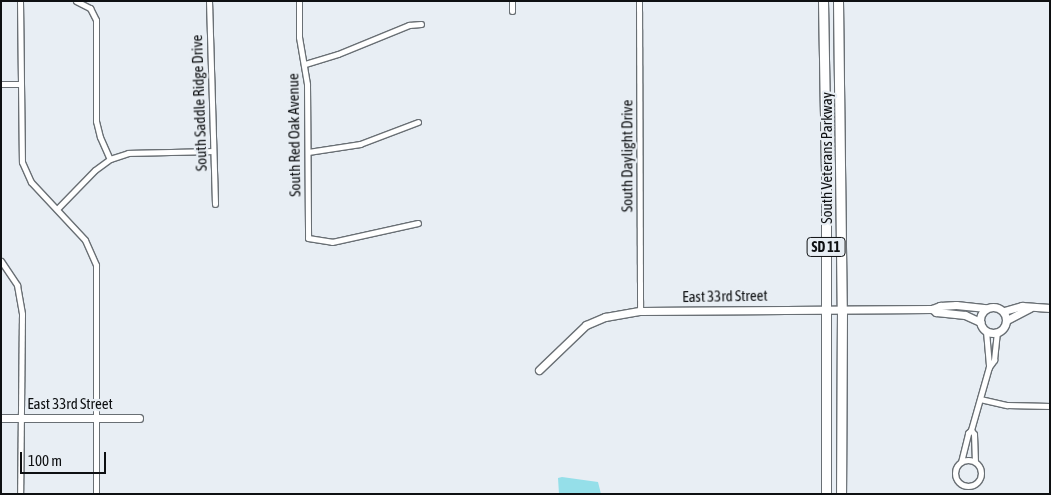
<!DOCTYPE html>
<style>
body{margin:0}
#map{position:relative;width:1051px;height:495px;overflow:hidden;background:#e8eef4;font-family:"Asap Condensed",sans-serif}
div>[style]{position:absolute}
.water>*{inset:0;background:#95dfe9}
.roads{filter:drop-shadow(1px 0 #696f74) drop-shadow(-1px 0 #696f74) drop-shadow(0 1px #696f74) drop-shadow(0 -1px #696f74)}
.street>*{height:5px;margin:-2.5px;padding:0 2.5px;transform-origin:2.5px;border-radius:2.5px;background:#fff}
.street>.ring{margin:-2.5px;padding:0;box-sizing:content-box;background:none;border:5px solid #fff;border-radius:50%}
.secondary>*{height:7px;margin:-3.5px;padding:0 3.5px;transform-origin:3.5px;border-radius:3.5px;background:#fff}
.secondary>.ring{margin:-3.5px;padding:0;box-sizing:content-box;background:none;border:7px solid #fff;border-radius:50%}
.highway>*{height:9px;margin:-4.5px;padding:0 4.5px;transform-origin:4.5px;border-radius:4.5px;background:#fff}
span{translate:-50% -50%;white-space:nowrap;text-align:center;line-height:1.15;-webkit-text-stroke:4.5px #e8eef4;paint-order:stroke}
.shield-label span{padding:1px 4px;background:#e8eef4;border:1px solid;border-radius:4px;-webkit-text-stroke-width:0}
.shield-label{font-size:14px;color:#0e1012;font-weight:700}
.street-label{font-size:15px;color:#0e1012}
.frame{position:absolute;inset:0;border:2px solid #0e1012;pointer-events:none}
.scale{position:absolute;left:20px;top:452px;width:86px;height:22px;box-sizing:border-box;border:2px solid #0e1012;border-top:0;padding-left:6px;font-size:15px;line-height:18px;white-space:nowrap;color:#0e1012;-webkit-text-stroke:4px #e8eef4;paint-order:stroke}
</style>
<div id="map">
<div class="water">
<i style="clip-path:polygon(562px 477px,598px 482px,601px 494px,559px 494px,558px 478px)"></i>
</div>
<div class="roads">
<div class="street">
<i style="left:20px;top:1px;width:161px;rotate:89.3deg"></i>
<i style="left:22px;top:162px;width:22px;rotate:66deg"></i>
<i style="left:31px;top:182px;width:79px;rotate:47deg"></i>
<i style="left:85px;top:240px;width:27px;rotate:66deg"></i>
<i style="left:96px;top:265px;width:229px;rotate:90deg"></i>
<i style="left:76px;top:1px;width:16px;rotate:27deg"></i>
<i style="left:90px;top:8px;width:13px;rotate:63deg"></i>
<i style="left:96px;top:20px;width:101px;rotate:90deg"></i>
<i style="left:96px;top:121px;width:16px;rotate:76deg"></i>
<i style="left:100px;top:137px;width:24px;rotate:66deg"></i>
<i style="left:209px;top:1px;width:203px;rotate:88.3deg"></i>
<i style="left:299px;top:1px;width:36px;rotate:90deg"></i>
<i style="left:299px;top:37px;width:48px;rotate:80.3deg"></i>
<i style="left:307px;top:84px;width:154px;rotate:89.6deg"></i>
<i style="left:308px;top:238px;width:24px;rotate:9deg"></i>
<i style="left:332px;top:242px;width:88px;rotate:-12.5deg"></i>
<i style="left:512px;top:1px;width:10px;rotate:90deg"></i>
<i style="left:639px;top:1px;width:310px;rotate:89.8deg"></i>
<i style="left:305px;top:64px;width:34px;rotate:-17deg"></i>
<i style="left:338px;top:54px;width:77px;rotate:-22.2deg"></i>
<i style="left:409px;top:25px;width:12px;rotate:-5deg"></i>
<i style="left:1px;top:84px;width:19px"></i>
<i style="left:308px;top:152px;width:53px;rotate:-8.7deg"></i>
<i style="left:360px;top:144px;width:62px;rotate:-20.8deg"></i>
<i style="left:57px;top:209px;width:54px;rotate:-45.7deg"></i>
<i style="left:95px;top:170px;width:19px;rotate:-36deg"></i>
<i style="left:110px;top:159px;width:19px;rotate:-18deg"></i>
<i style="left:128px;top:153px;width:85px;rotate:-1.3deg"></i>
<i style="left:1px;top:261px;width:29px;rotate:56deg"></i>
<i style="left:17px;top:285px;width:29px;rotate:80deg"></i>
<i style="left:22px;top:314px;width:180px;rotate:90.6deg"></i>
<i style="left:986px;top:331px;width:36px;rotate:85deg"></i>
<i style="left:980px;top:399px;width:28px;rotate:13deg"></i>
<i style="left:1007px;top:405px;width:43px;rotate:1.3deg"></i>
<i style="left:971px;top:430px;width:5px;rotate:53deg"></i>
<i style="left:974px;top:434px;width:27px;rotate:88deg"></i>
<i class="ring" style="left:955px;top:460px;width:21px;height:21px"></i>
<i style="left:961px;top:462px;width:30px;rotate:-76deg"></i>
<i style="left:968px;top:433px;width:4px;rotate:-45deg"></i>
<i style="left:971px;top:430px;width:66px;rotate:-74.1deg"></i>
<i style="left:989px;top:367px;width:9px;rotate:-54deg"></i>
<i style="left:994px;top:360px;width:28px;rotate:-84deg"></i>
</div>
<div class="secondary">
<i class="ring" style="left:980px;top:307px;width:19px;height:19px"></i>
<i style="left:932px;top:309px;width:5px;rotate:37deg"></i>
<i style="left:936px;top:312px;width:29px;rotate:6deg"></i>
<i style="left:965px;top:315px;width:17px;rotate:25deg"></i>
<i style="left:1004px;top:311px;width:19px;rotate:-16deg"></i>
<i style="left:1022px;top:306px;width:28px;rotate:4deg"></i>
<i style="left:1007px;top:320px;width:26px;rotate:-28deg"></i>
<i style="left:539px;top:370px;width:65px;rotate:-43.8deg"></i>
<i style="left:586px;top:325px;width:21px;rotate:-23deg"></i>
<i style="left:605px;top:317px;width:36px;rotate:-10deg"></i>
<i style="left:640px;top:311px;width:292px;rotate:-0.4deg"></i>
<i style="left:932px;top:309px;width:9px;rotate:-21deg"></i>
<i style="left:940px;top:306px;width:16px;rotate:-4deg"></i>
<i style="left:956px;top:305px;width:30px;rotate:6deg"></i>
<i style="left:1px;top:418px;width:138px"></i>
</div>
<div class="highway">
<i style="left:823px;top:1px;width:180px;rotate:89deg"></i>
<i style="left:826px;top:181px;width:313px;rotate:90deg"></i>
<i style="left:838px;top:1px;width:308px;rotate:89.3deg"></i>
<i style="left:842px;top:309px;width:185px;rotate:90.3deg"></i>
</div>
</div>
<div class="shield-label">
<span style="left:826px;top:247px">SD 11</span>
</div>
<div class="street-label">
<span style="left:199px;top:103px;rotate:-92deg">South Saddle Ridge Drive</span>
<span style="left:294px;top:135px;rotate:-91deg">South Red Oak Avenue</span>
<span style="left:627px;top:156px;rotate:-90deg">South Daylight Drive</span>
<span style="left:827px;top:158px;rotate:-90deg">South Veterans Parkway</span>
<span style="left:725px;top:296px;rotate:-1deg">East 33rd Street</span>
<span style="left:70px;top:404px">East 33rd Street</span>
</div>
<div class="frame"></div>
<div class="scale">100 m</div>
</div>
